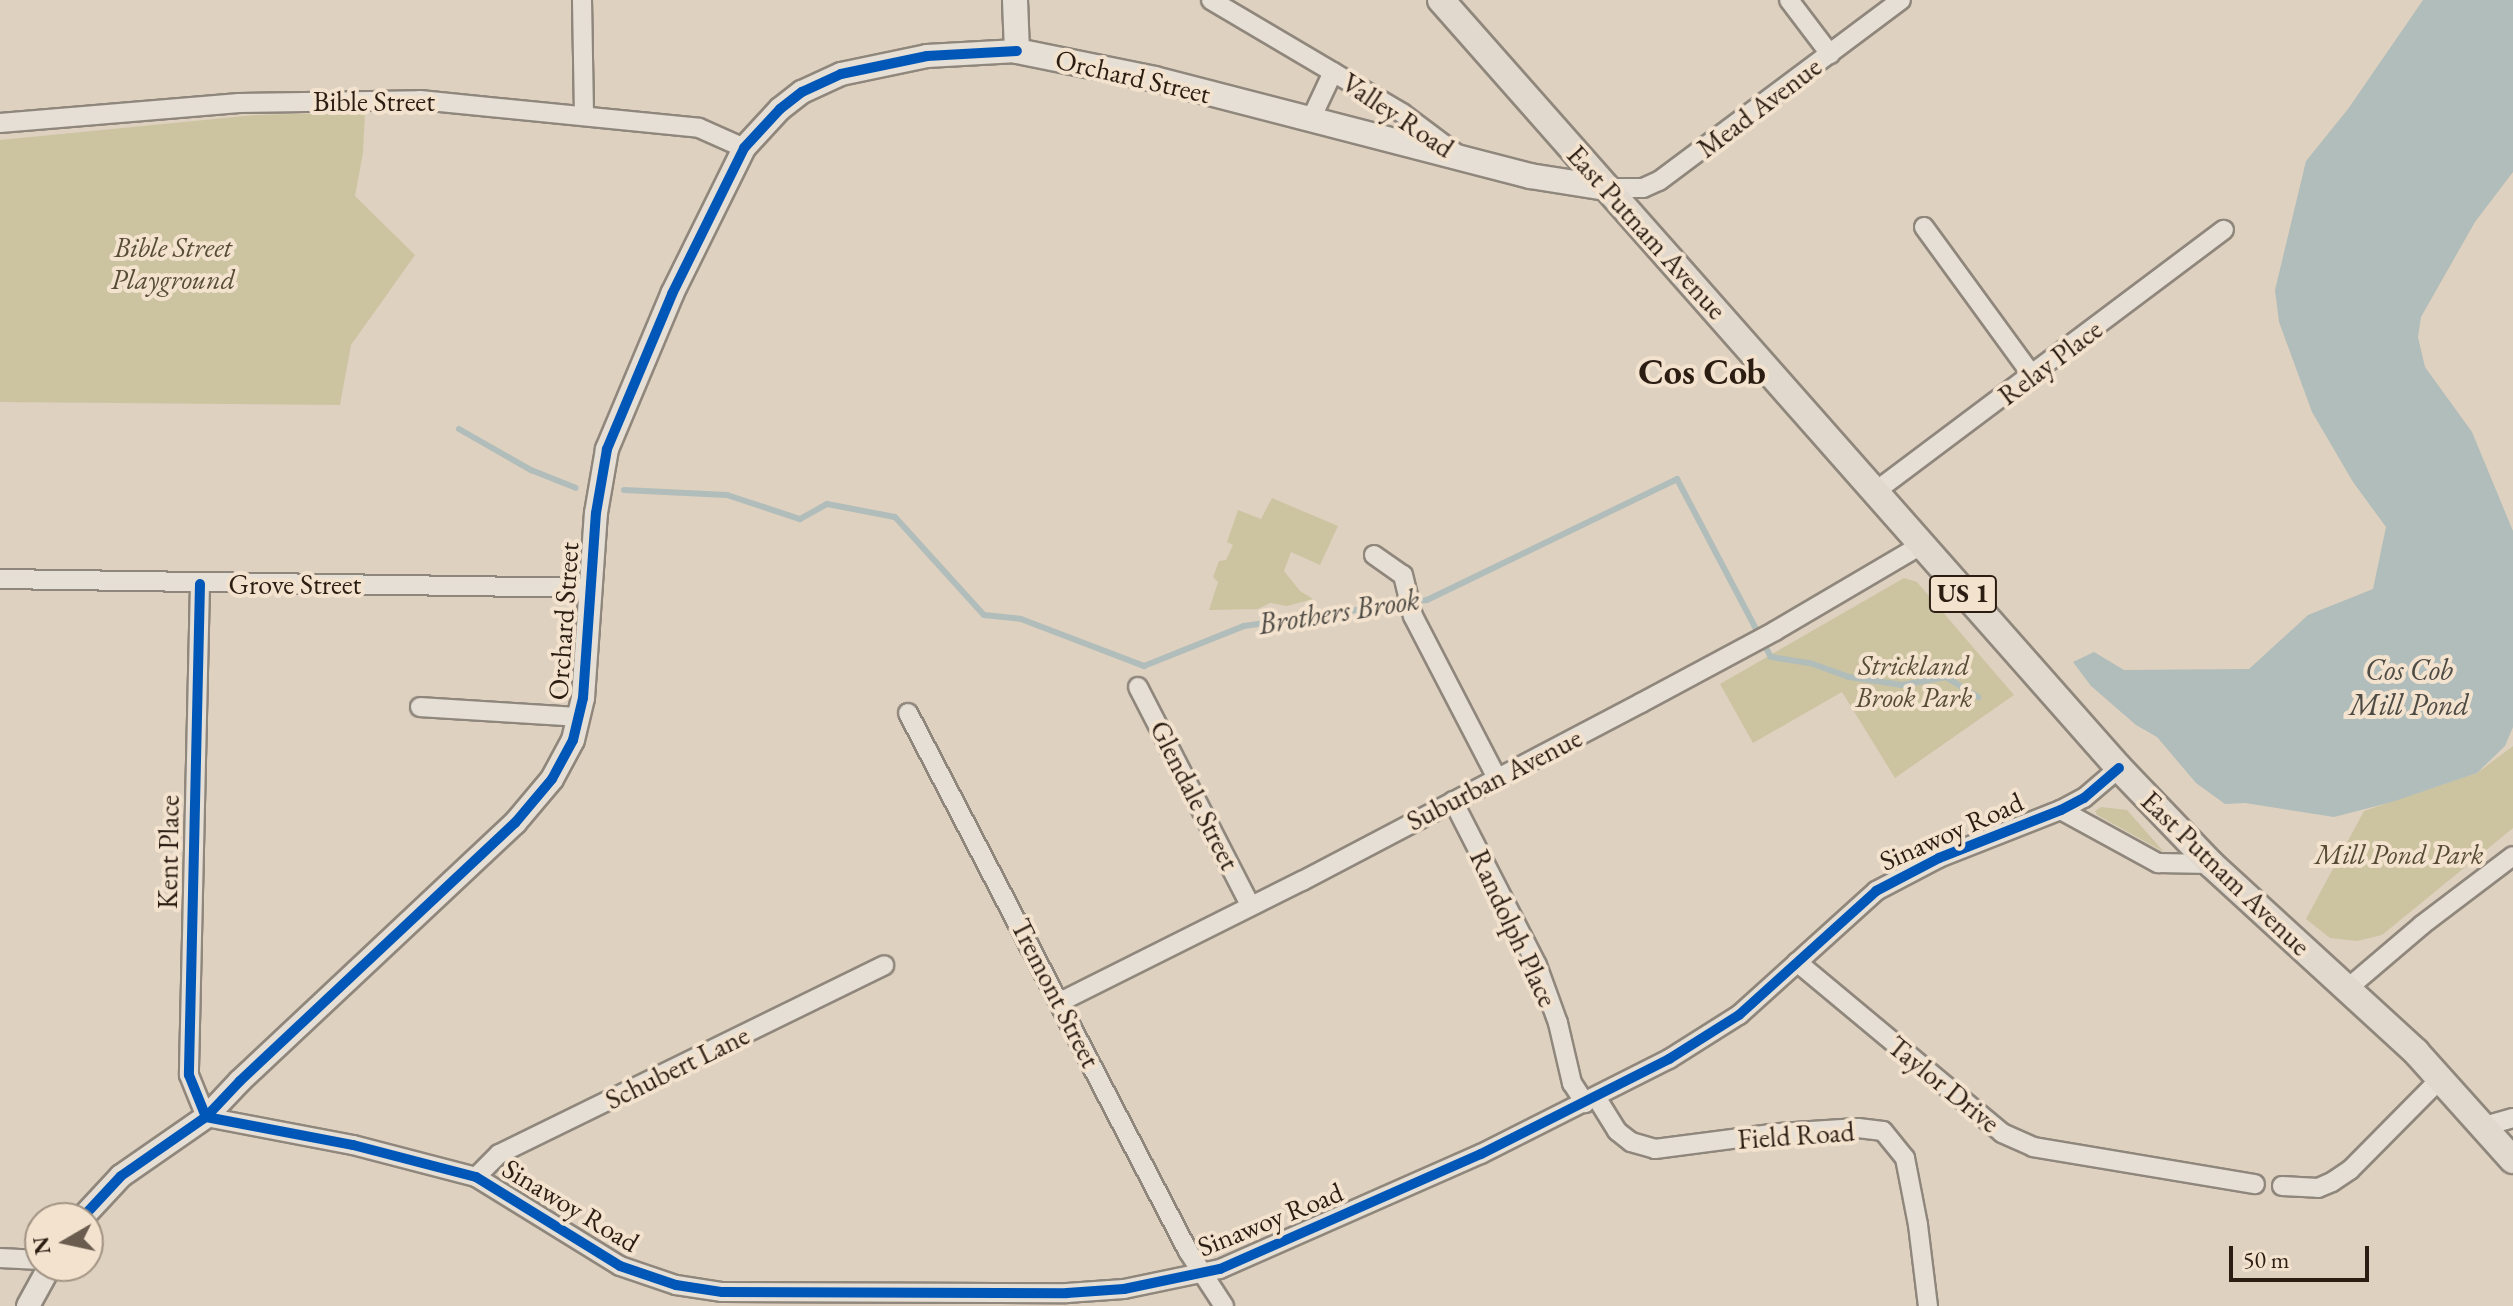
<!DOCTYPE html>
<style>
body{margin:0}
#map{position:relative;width:2513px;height:1306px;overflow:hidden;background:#ded1c0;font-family:"EB Garamond",serif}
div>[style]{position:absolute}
.green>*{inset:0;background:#ccc4a1}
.water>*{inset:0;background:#b1bdba}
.stream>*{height:6px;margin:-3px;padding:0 3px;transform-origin:3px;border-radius:3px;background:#b1bdba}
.roads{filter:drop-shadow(2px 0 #90877c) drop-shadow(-2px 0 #90877c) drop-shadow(0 2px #90877c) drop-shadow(0 -2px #90877c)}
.minor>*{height:18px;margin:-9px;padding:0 9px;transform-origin:9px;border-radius:9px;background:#e5dfd6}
.tertiary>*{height:22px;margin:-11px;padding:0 11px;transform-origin:11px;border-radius:11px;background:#e5dfd6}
.secondary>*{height:24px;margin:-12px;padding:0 12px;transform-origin:12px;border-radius:12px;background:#e5dfd6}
.primary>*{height:26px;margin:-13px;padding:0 13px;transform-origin:13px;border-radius:13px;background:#e1d9ce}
.cycleway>*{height:10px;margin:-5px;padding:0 5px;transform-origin:5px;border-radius:5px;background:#0057b8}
span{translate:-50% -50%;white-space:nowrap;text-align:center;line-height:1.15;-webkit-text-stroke:8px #f2e2ce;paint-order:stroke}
.shield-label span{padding:2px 6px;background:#f2e2ce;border:2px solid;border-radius:6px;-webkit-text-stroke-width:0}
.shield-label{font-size:26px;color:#2b1d12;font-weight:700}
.street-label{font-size:28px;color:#2b1d12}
.park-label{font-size:28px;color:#574c35;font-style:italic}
.water-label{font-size:30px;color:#4e4a44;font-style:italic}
.district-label{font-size:36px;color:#2b1d12;font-weight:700}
.north{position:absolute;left:24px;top:1202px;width:80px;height:80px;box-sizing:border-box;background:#f2e2ce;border:2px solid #a29383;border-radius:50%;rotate:261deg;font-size:22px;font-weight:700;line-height:32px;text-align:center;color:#2b1d12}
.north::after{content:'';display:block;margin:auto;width:28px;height:36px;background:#6a5c4f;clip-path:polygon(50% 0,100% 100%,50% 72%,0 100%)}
.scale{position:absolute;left:2229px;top:1246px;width:140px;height:36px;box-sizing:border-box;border:4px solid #2b1d12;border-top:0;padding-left:10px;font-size:24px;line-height:28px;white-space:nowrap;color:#2b1d12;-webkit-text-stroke:6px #f2e2ce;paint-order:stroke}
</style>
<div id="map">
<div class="green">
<i style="clip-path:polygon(365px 112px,363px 153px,355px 196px,415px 255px,351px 345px,340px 405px,0 402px,0 140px,255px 115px)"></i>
<i style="clip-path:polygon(1272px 498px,1338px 526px,1320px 565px,1291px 552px,1284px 571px,1300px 591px,1313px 599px,1287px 606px,1270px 603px,1258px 609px,1209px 610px,1218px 582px,1213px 577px,1219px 561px,1226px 560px,1233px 545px,1227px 542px,1238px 510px,1261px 519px)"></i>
<i style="clip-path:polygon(1904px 578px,1917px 582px,2014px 695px,1895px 778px,1842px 692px,1753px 743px,1720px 684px)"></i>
<i style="clip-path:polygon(2513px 746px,2513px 828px,2382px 935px,2357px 941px,2330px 938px,2306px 919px,2364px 811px,2477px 773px)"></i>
<i style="clip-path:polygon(2101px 807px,2127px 810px,2164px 852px,2097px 815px,2095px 811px)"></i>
</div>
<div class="water">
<i style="clip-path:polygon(2423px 0,2513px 0,2513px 172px,2475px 222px,2421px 317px,2418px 337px,2425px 367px,2472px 432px,2513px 531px,2513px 727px,2505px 746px,2477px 773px,2392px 802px,2334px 817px,2245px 803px,2225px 804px,2196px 783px,2157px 737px,2136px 725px,2091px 686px,2073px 662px,2094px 652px,2124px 670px,2249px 669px,2308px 615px,2373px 589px,2386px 527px,2353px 482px,2312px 412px,2279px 322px,2275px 290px,2306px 161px,2348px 109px)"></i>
</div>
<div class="stream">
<i style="left:459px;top:429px;width:83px;rotate:29.7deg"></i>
<i style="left:531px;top:470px;width:48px;rotate:21.8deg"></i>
<i style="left:624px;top:490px;width:103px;rotate:2.8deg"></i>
<i style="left:727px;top:495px;width:77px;rotate:18.2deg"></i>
<i style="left:800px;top:519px;width:31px;rotate:-29deg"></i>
<i style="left:827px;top:504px;width:69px;rotate:10.8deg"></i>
<i style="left:895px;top:517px;width:132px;rotate:47.8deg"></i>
<i style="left:984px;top:615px;width:37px;rotate:6deg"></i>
<i style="left:1021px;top:619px;width:132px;rotate:20.9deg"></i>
<i style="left:1144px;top:666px;width:108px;rotate:-21.8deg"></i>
<i style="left:1244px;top:626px;width:185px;rotate:-8.1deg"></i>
<i style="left:1427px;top:600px;width:278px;rotate:-25.8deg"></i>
<i style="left:1677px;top:479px;width:201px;rotate:62.2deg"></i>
<i style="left:1771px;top:657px;width:39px;rotate:9deg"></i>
<i style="left:1810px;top:663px;width:41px;rotate:19.7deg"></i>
<i style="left:1849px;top:677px;width:54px;rotate:8.6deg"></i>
<i style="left:1902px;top:685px;width:45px;rotate:-10.3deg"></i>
<i style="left:1946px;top:677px;width:38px;rotate:32deg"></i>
</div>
<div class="roads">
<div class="minor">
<i style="left:582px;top:0;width:116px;rotate:89deg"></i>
<i style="left:1211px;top:0;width:222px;rotate:30.6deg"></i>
<i style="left:1402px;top:113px;width:70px;rotate:36.9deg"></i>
<i style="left:1789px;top:0;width:68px;rotate:52.8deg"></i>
<i style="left:1311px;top:119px;width:52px;rotate:-64.9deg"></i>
<i style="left:0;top:123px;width:240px;rotate:-4.8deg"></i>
<i style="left:239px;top:103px;width:181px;rotate:-0.9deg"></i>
<i style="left:420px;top:100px;width:280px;rotate:5.7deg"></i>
<i style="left:699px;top:128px;width:49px;rotate:24deg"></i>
<i style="left:1607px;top:188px;width:36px"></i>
<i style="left:1643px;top:188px;width:17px;rotate:-24deg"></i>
<i style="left:1659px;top:181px;width:302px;rotate:-36.8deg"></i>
<i style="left:1924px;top:227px;width:183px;rotate:53.9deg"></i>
<i style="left:1876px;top:491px;width:435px;rotate:-36.9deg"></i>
<i style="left:1374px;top:555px;width:35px;rotate:35deg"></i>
<i style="left:1403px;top:575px;width:42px;rotate:76.3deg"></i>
<i style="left:1413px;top:616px;width:182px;rotate:62.6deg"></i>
<i style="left:0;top:579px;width:591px;rotate:0.87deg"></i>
<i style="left:200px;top:584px;width:491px;rotate:91.3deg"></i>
<i style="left:189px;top:1075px;width:45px;rotate:68deg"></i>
<i style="left:206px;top:1117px;width:150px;rotate:10.8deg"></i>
<i style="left:353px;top:1145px;width:127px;rotate:14.6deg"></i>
<i style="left:476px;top:1177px;width:169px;rotate:31.7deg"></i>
<i style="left:620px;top:1266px;width:59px;rotate:18.7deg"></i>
<i style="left:676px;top:1285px;width:47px;rotate:8.7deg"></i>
<i style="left:722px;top:1292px;width:345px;rotate:0.2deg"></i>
<i style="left:1067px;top:1293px;width:57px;rotate:-4deg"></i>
<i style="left:1124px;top:1289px;width:98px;rotate:-11.8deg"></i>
<i style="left:1220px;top:1269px;width:285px;rotate:-23.8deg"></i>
<i style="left:1481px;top:1154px;width:211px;rotate:-26.8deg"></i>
<i style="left:1669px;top:1059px;width:83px;rotate:-32.2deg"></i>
<i style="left:1739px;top:1015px;width:185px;rotate:-42.1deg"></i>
<i style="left:1876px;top:891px;width:71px;rotate:-27.6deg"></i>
<i style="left:1939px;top:858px;width:131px;rotate:-21.5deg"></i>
<i style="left:2061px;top:810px;width:26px;rotate:-28deg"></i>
<i style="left:2084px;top:798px;width:46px;rotate:-40.6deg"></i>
<i style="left:1138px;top:687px;width:245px;rotate:62.8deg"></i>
<i style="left:420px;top:707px;width:160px;rotate:3.6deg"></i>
<i style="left:908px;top:713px;width:607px;rotate:62.51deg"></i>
<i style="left:1188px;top:1251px;width:66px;rotate:56.8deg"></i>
<i style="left:1453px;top:801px;width:184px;rotate:62.9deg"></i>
<i style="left:1537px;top:965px;width:62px;rotate:70.1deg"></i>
<i style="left:1558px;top:1023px;width:62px;rotate:76.9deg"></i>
<i style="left:1572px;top:1083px;width:24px;rotate:57deg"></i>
<i style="left:2061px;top:810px;width:111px;rotate:28.7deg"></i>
<i style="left:2158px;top:863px;width:53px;rotate:1.1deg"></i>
<i style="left:1797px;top:962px;width:267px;rotate:39.8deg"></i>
<i style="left:2002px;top:1133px;width:34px;rotate:24deg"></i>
<i style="left:2033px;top:1147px;width:225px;rotate:9.5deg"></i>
<i style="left:2348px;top:988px;width:97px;rotate:-40.4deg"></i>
<i style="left:2422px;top:925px;width:114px;rotate:-37.2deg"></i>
<i style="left:1060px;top:1002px;width:271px;rotate:-26.6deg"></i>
<i style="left:1302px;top:881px;width:383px;rotate:-27.7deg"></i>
<i style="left:1641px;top:703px;width:152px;rotate:-28.2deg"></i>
<i style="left:1775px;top:631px;width:169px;rotate:-30.5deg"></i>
<i style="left:1596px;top:1097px;width:40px;rotate:58deg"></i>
<i style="left:1617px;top:1131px;width:18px;rotate:38deg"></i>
<i style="left:1631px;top:1142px;width:25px;rotate:16deg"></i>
<i style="left:1655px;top:1149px;width:125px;rotate:-7.4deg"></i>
<i style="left:1779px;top:1133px;width:79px;rotate:-3.6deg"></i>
<i style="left:1858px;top:1128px;width:25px;rotate:7deg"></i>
<i style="left:1883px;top:1131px;width:35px;rotate:51deg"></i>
<i style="left:1905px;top:1158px;width:68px;rotate:79deg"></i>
<i style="left:1918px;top:1225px;width:82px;rotate:83deg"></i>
<i style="left:2485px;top:1126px;width:29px;rotate:-16deg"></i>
<i style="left:476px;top:1177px;width:33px;rotate:-45deg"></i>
<i style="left:499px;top:1154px;width:429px;rotate:-26.1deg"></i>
<i style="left:2282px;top:1186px;width:36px;rotate:3deg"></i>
<i style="left:2318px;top:1188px;width:15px;rotate:-23deg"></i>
<i style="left:2332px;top:1182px;width:22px;rotate:-34deg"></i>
<i style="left:2350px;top:1170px;width:129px;rotate:-45.3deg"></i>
<i style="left:0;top:1258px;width:40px;rotate:2.9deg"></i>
</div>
<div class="tertiary">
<i style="left:82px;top:1218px;width:57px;rotate:-47.1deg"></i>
<i style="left:121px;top:1176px;width:103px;rotate:-34.8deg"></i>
<i style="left:206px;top:1117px;width:50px;rotate:-46.6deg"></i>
<i style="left:240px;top:1081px;width:377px;rotate:-43.2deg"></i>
<i style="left:515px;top:823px;width:57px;rotate:-49.9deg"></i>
<i style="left:552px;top:779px;width:44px;rotate:-61.7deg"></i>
<i style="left:573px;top:740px;width:43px;rotate:-76.6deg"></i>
<i style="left:583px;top:698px;width:185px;rotate:-86deg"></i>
<i style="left:596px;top:513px;width:65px;rotate:-80.2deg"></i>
<i style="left:607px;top:449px;width:168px;rotate:-67.2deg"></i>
<i style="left:672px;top:294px;width:163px;rotate:-63.7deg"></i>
<i style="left:744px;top:148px;width:53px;rotate:-47.3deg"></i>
<i style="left:780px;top:109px;width:28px;rotate:-38deg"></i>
<i style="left:802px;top:92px;width:43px;rotate:-24.8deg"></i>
<i style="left:841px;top:74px;width:88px;rotate:-11.8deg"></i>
<i style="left:927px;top:56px;width:90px;rotate:-3.2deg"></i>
<i style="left:28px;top:1306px;width:46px;rotate:-61.2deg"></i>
</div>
<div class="secondary">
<i style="left:1015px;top:0;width:51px;rotate:87.8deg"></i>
<i style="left:1017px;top:51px;width:141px;rotate:11.5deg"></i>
<i style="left:1155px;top:79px;width:387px;rotate:14.5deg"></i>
<i style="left:1530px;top:176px;width:78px;rotate:8.9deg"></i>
</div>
<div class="primary">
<i style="left:1441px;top:0;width:1024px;rotate:48.56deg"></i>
<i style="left:2119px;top:768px;width:133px;rotate:46.2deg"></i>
<i style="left:2211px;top:864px;width:278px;rotate:42.5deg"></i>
<i style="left:2416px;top:1052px;width:145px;rotate:48.1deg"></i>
</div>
</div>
<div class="cycleway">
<i style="left:200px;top:584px;width:491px;rotate:91.3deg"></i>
<i style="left:189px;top:1075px;width:45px;rotate:68deg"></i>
<i style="left:206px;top:1117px;width:150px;rotate:10.8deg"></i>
<i style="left:353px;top:1145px;width:127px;rotate:14.6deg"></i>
<i style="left:476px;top:1177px;width:169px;rotate:31.7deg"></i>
<i style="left:620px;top:1266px;width:59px;rotate:18.7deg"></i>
<i style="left:676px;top:1285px;width:47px;rotate:8.7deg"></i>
<i style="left:722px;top:1292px;width:345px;rotate:0.2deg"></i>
<i style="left:1067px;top:1293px;width:57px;rotate:-4deg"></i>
<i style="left:1124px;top:1289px;width:98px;rotate:-11.8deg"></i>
<i style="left:1220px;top:1269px;width:285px;rotate:-23.8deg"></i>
<i style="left:1481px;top:1154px;width:211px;rotate:-26.8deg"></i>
<i style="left:1669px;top:1059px;width:83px;rotate:-32.2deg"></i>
<i style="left:1739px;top:1015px;width:185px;rotate:-42.1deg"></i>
<i style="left:1876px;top:891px;width:71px;rotate:-27.6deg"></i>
<i style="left:1939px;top:858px;width:131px;rotate:-21.5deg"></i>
<i style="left:2061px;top:810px;width:26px;rotate:-28deg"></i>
<i style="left:2084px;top:798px;width:46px;rotate:-40.6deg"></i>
<i style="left:82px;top:1218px;width:57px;rotate:-47.1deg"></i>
<i style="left:121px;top:1176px;width:103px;rotate:-34.8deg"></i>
<i style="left:206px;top:1117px;width:50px;rotate:-46.6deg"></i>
<i style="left:240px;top:1081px;width:377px;rotate:-43.2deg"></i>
<i style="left:515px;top:823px;width:57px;rotate:-49.9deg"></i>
<i style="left:552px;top:779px;width:44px;rotate:-61.7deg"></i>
<i style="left:573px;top:740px;width:43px;rotate:-76.6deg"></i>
<i style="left:583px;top:698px;width:185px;rotate:-86deg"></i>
<i style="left:596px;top:513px;width:65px;rotate:-80.2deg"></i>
<i style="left:607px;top:449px;width:168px;rotate:-67.2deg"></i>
<i style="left:672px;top:294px;width:163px;rotate:-63.7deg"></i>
<i style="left:744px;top:148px;width:53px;rotate:-47.3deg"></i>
<i style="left:780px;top:109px;width:28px;rotate:-38deg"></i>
<i style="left:802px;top:92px;width:43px;rotate:-24.8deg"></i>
<i style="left:841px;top:74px;width:88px;rotate:-11.8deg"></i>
<i style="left:927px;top:56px;width:90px;rotate:-3.2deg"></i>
</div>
<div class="shield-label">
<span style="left:1963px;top:594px">US 1</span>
</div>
<div class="street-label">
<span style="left:1133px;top:76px;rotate:13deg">Orchard Street</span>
<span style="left:374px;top:101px">Bible Street</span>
<span style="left:1759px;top:107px;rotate:-37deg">Mead Avenue</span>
<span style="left:1398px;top:115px;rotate:34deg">Valley Road</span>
<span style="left:1647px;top:232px;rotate:48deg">East Putnam Avenue</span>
<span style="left:2050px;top:362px;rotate:-37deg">Relay Place</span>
<span style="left:295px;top:584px">Grove Street</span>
<span style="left:563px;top:621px;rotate:-86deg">Orchard Street</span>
<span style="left:1494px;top:779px;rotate:-27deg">Suburban Avenue</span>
<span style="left:1195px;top:795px;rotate:63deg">Glendale Street</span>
<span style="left:1951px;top:831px;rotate:-24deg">Sinawoy Road</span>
<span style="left:168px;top:852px;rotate:-89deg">Kent Place</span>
<span style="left:2226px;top:873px;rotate:44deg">East Putnam Avenue</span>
<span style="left:1514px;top:928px;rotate:65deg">Randolph Place</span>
<span style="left:1056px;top:993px;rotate:63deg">Tremont Street</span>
<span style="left:677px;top:1067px;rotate:-26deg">Schubert Lane</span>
<span style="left:1944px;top:1084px;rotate:39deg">Taylor Drive</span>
<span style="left:1796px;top:1135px;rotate:-4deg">Field Road</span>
<span style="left:571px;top:1205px;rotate:31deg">Sinawoy Road</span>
<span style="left:1270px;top:1219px;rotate:-22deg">Sinawoy Road</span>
</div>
<div class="park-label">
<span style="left:173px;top:263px">Bible Street<br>Playground</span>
<span style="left:1914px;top:681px">Strickland<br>Brook Park</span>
<span style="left:2399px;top:854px">Mill Pond Park</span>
</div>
<div class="water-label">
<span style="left:1339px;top:612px;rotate:-9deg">Brothers Brook</span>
<span style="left:2409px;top:687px">Cos Cob<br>Mill Pond</span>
</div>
<div class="district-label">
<span style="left:1702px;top:372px">Cos Cob</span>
</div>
<div class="north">N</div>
<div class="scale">50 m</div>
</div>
